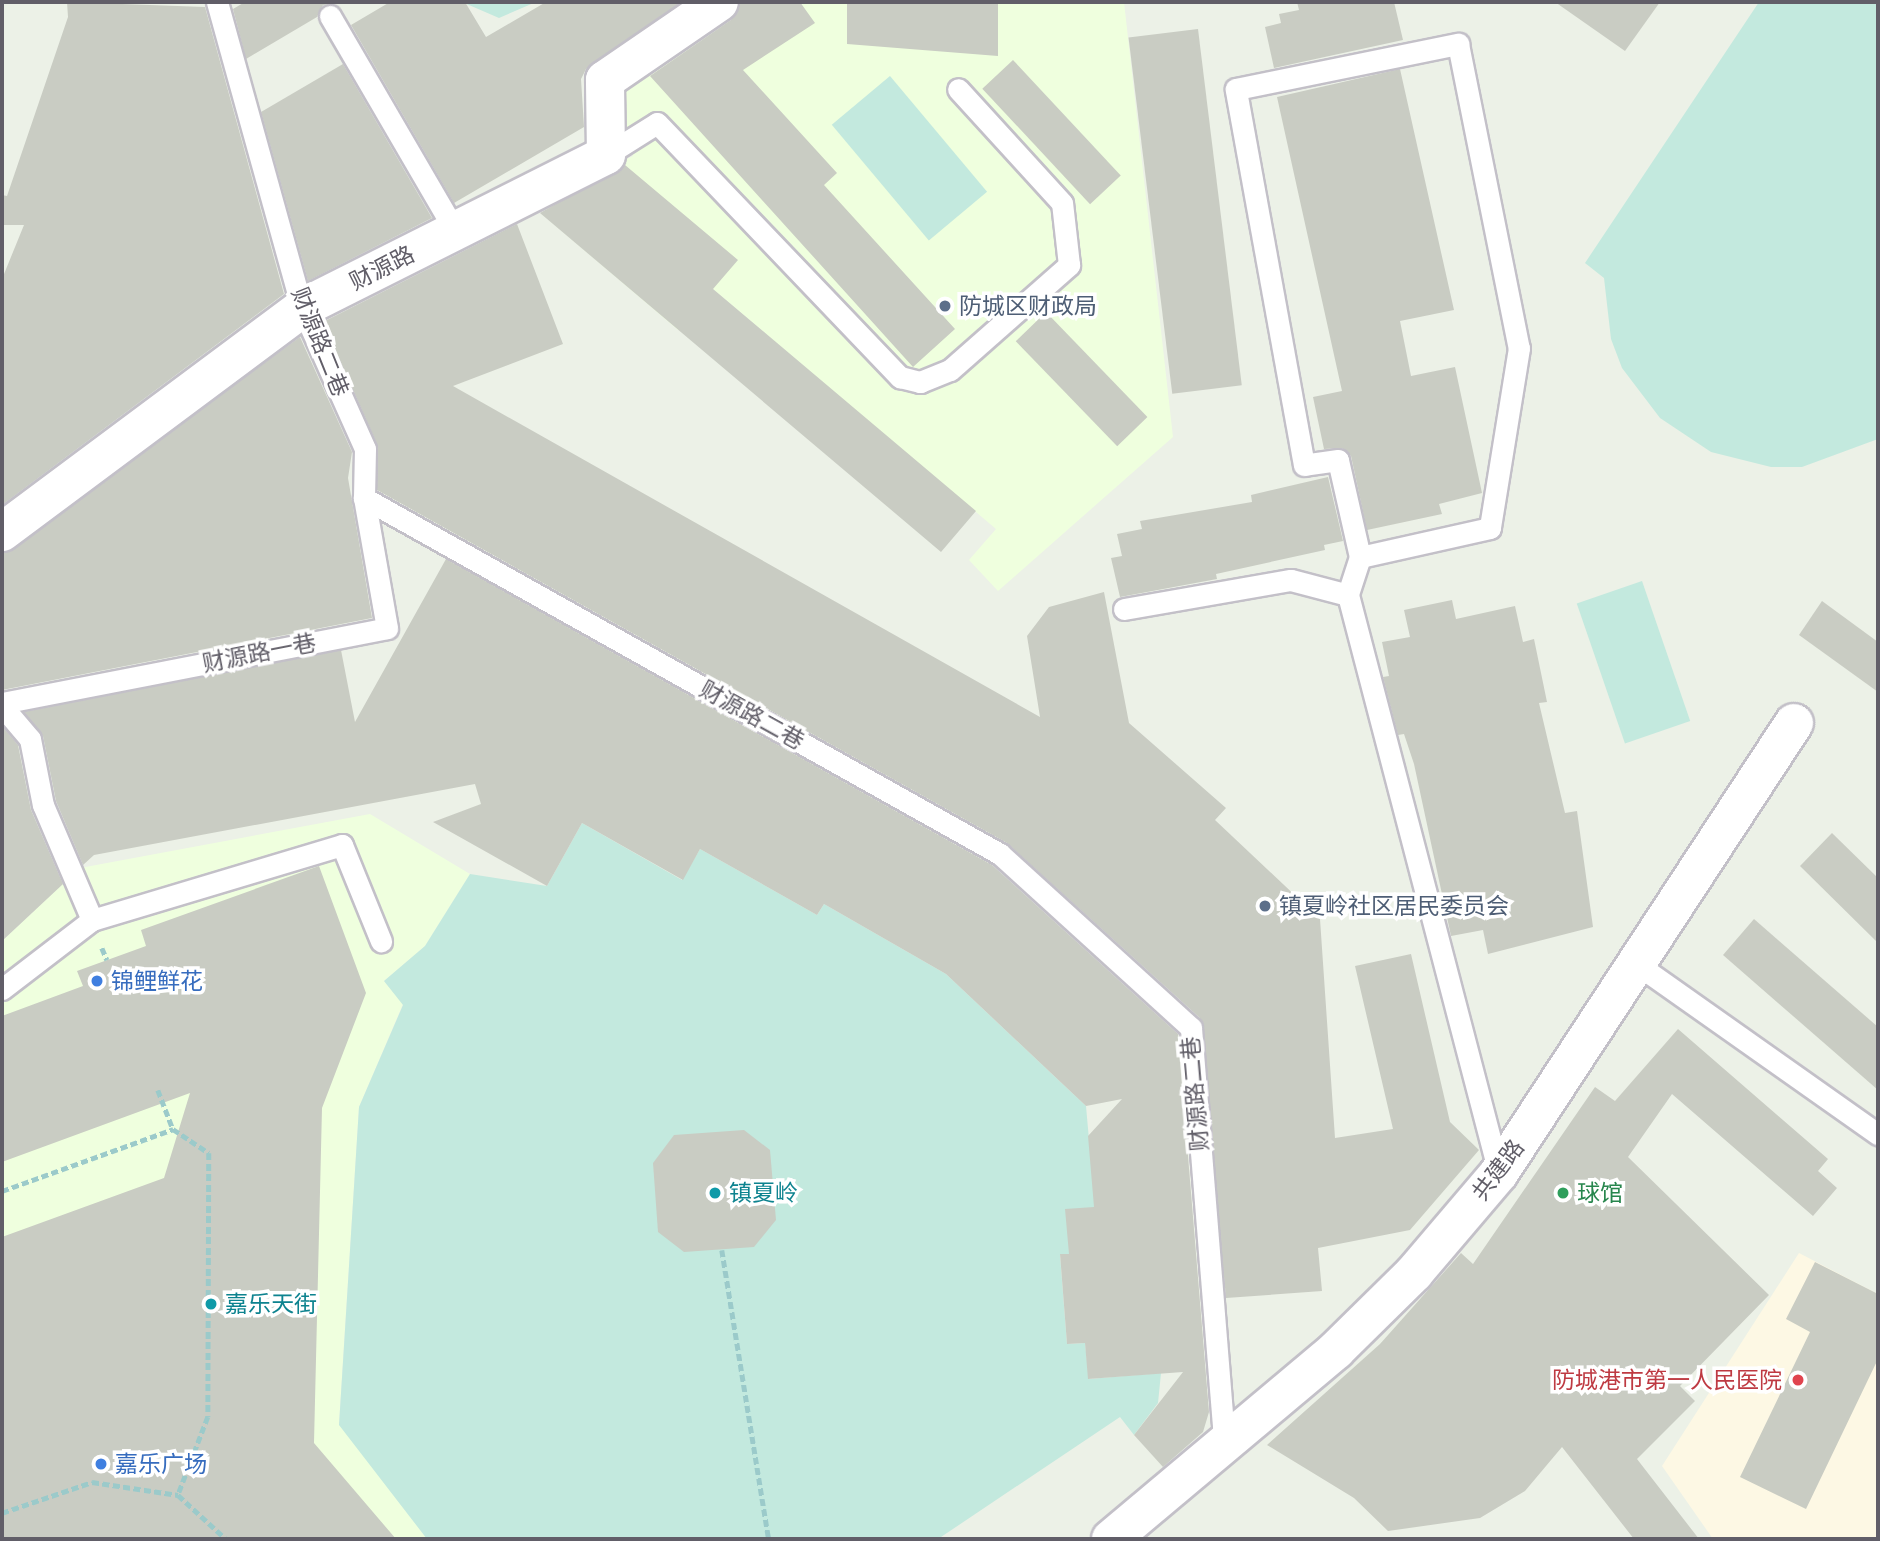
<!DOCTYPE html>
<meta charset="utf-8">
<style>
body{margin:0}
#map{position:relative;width:1880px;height:1541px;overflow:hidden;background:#ecf1e7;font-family:Montserrat,"Noto Sans SC",sans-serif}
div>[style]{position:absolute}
.commercial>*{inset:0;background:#efffde}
.medical>*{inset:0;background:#fdf8e4}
.green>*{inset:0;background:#c3e9de;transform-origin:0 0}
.building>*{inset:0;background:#c9ccc3;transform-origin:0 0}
.path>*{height:4.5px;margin-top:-2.25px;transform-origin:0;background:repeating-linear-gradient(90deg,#9bcaca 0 7px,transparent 0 10.5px)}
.roads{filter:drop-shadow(2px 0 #c3c0c8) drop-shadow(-2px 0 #c3c0c8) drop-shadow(0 2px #c3c0c8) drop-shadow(0 -2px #c3c0c8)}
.service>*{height:21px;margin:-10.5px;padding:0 10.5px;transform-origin:10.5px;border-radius:10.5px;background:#fff}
.minor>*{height:38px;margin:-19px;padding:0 19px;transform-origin:19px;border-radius:19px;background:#fff}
.dots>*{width:19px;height:19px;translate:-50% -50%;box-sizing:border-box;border:4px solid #fff;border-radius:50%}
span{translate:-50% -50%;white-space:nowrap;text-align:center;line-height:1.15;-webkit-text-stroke:7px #fff;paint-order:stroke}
.street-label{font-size:23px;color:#615e68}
.service-label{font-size:23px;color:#4e5e75}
.left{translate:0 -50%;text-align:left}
.shop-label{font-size:23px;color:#366cbe}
.culture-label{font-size:23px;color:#0d838f}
.leisure-label{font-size:23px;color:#27864d}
.health-label{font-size:23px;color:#be3a42}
.right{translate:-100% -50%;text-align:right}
.frame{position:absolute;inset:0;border:4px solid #615e68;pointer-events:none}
</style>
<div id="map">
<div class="commercial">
<i style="clip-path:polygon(740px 2px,1124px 2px,1173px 437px,998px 591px,969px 560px,996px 529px,713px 289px,678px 330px,550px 221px,542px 198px,633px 156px,615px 116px,621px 82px)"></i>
<i style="clip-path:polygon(370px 814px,470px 874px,425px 946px,384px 981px,403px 1004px,359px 1107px,339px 1424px,427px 1539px,2px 1539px,2px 941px,80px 868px)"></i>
</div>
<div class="medical">
<i style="clip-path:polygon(1799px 1253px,1878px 1294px,1878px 1539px,1713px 1539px,1662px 1466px)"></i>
</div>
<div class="green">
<i style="clip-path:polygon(462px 2px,536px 2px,499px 18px)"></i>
<i style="clip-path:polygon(1759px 2px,1878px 2px,1878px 439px,1802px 467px,1771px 467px,1711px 452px,1660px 418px,1622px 368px,1611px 339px,1604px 278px,1585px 263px)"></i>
<i style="left:890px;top:76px;width:151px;height:76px;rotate:50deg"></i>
<i style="left:1642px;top:581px;width:148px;height:69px;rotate:71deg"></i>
<i style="clip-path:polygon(582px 823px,682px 880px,700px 849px,817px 915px,824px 904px,946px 974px,1086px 1106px,1095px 1207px,1069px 1254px,1060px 1255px,1067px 1344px,1085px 1343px,1089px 1379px,1161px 1373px,1158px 1403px,1134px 1435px,1120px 1417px,938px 1539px,427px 1539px,339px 1425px,359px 1107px,403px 1005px,384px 981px,425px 946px,470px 874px,547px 886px)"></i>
</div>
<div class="building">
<i style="clip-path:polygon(67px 2px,205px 7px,284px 294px,2px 505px,2px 279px,24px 225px,2px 225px,2px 195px,7px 196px,68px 17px)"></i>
<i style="clip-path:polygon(245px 2px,344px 2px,323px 5px,317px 17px,246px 59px,233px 9px)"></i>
<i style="clip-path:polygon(390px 2px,465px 2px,486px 37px,546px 2px,681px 2px,586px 69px,581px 79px,584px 127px,454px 203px,351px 25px)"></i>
<i style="clip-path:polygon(741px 2px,800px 2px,815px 23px,743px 70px,837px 173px,824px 185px,955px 329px,913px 367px,650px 76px,731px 20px)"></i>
<i style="clip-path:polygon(847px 2px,998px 2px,998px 56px,847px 44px)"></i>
<i style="clip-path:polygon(1297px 2px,1394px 2px,1403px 40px,1274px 68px,1265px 27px,1281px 23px,1279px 14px,1299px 10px)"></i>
<i style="clip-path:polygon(1555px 2px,1660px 2px,1625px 51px)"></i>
<i style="left:1198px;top:29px;width:359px;height:70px;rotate:83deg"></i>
<i style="left:1013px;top:60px;width:158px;height:42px;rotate:47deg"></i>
<i style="clip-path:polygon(343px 64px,432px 218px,308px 281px,261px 112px)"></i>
<i style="clip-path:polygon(1400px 69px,1454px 310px,1400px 321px,1411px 376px,1455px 367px,1482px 493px,1439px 504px,1442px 514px,1367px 530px,1351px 456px,1342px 448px,1324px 449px,1313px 397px,1342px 391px,1277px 97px)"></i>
<i style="clip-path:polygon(625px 165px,738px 260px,713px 289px,976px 511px,941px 552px,540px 213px)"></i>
<i style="clip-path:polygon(517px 224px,563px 344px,453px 386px,1040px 717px,1027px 636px,1049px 607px,1104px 592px,1129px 723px,1226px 808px,1215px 820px,1320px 919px,1335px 1138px,1393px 1129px,1355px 966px,1411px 954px,1450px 1122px,1479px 1150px,1410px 1230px,1318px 1248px,1322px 1291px,1226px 1298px,1200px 1018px,1007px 843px,377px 490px,377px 444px,323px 322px)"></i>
<i style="left:1046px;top:312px;width:146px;height:42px;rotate:46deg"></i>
<i style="clip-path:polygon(300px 337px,352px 452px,348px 478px,372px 618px,2px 690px,2px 553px)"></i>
<i style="clip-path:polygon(1328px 477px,1343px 541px,1324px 545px,1325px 550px,1216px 574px,1217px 579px,1120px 597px,1111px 558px,1122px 556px,1117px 534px,1142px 529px,1140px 521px,1252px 502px,1251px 495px)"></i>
<i style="clip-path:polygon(446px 559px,992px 865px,1178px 1034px,1209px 1412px,1203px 1432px,1163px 1467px,1134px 1435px,1183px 1372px,1088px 1379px,1085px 1343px,1067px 1344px,1060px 1254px,1069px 1254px,1065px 1209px,1094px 1207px,1088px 1136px,1122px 1099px,1086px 1106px,946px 974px,824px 904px,817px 915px,700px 849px,683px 880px,582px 823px,547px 886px,433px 822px,481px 804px,475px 784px,94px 855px,83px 865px,56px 801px,43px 736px,24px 712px,341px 650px,355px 722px)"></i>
<i style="clip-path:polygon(1452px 600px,1456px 619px,1515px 606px,1523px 642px,1534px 639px,1547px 702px,1539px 703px,1565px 813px,1577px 811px,1593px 927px,1488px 954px,1483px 930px,1451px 936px,1414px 764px,1404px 734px,1398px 735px,1383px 677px,1389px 676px,1382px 642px,1410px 637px,1404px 610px)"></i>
<i style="clip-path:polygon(1822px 601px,1878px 642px,1878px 692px,1799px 635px)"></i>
<i style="clip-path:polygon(2px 726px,18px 745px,31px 810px,63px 884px,2px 941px)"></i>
<i style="clip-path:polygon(1832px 833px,1878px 878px,1878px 943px,1800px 866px)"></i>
<i style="clip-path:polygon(319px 866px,366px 993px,322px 1108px,314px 1443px,396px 1539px,2px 1539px,2px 1237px,164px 1178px,190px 1093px,2px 1162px,2px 1016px,83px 986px,77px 971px,146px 946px,141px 930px)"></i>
<i style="clip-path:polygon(1754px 919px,1878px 1027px,1878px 1090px,1723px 955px)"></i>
<i style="clip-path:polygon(1678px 1029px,1828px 1159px,1818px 1171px,1837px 1188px,1813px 1216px,1672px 1094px,1628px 1157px,1769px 1295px,1680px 1386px,1695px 1401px,1637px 1459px,1699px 1539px,1634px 1539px,1562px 1447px,1525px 1491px,1480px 1518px,1388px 1531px,1354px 1498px,1267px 1445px,1380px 1344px,1461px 1253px,1473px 1264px,1595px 1087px,1615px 1101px)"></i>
<i style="clip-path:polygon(744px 1130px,770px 1150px,776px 1220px,754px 1247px,684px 1252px,658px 1232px,653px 1163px,674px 1135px)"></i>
<i style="clip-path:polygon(1815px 1262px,1878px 1294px,1878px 1359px,1806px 1509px,1740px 1477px,1810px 1332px,1786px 1319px)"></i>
</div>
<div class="path">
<i style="left:102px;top:948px;width:13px;rotate:67deg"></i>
<i style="left:158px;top:1090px;width:42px;rotate:69deg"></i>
<i style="left:2px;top:1191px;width:182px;rotate:-19.9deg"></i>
<i style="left:173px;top:1129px;width:43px;rotate:33.7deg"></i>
<i style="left:209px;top:1153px;width:264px;rotate:90.2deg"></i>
<i style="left:208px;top:1417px;width:84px;rotate:111deg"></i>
<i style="left:722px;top:1250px;width:293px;rotate:80.8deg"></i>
<i style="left:2px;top:1513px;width:95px;rotate:-19deg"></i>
<i style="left:92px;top:1482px;width:87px;rotate:8.6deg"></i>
<i style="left:178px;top:1495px;width:65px;rotate:42.5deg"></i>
</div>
<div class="roads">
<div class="service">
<i style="left:217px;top:2px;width:318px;rotate:74.5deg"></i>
<i style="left:302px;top:308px;width:154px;rotate:65.9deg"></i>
<i style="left:365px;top:449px;width:49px;rotate:91.2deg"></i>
<i style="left:364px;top:498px;width:729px;rotate:29.24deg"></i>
<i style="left:1000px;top:854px;width:258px;rotate:42.3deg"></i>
<i style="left:1191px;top:1028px;width:421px;rotate:85.4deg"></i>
<i style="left:330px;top:16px;width:249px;rotate:59.8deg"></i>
<i style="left:606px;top:155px;width:60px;rotate:-32.1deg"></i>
<i style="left:657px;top:123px;width:352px;rotate:46.3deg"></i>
<i style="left:900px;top:377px;width:21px;rotate:14deg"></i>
<i style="left:920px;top:382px;width:32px;rotate:-22deg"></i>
<i style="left:950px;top:370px;width:159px;rotate:-41.4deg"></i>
<i style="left:1069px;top:265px;width:62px;rotate:-96.4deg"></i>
<i style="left:1062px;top:203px;width:154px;rotate:-132.4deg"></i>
<i style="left:1360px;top:557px;width:99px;rotate:-102.8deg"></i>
<i style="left:1338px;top:460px;width:34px;rotate:172deg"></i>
<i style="left:1304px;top:465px;width:382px;rotate:-100.3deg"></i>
<i style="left:1236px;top:89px;width:227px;rotate:-11.5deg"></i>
<i style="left:1458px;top:44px;width:310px;rotate:78.7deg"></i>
<i style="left:1519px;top:348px;width:182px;rotate:99.2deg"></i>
<i style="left:1490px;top:528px;width:133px;rotate:167.4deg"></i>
<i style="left:1360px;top:557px;width:40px;rotate:108deg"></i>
<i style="left:1348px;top:595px;width:597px;rotate:75.36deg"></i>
<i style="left:1124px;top:609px;width:169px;rotate:-9.9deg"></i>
<i style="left:1291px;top:580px;width:59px;rotate:14.7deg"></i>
<i style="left:2px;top:703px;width:392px;rotate:-11deg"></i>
<i style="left:387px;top:628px;width:132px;rotate:-100deg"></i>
<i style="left:2px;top:706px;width:43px;rotate:49.7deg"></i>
<i style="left:30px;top:739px;width:67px;rotate:78.9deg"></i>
<i style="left:43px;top:805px;width:125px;rotate:66.9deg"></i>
<i style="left:1638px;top:965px;width:294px;rotate:35.2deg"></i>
<i style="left:2px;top:989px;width:113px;rotate:-37.5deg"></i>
<i style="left:92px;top:920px;width:261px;rotate:-16.7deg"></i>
<i style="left:342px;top:845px;width:104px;rotate:67.9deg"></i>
</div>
<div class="minor">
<i style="left:2px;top:532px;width:374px;rotate:-36.7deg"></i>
<i style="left:302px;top:308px;width:340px;rotate:-26.7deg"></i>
<i style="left:606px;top:155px;width:75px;rotate:-90.8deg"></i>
<i style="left:605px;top:80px;width:138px;rotate:-34.4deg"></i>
<i style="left:1111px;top:1539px;width:294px;rotate:-40deg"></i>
<i style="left:1336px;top:1350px;width:110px;rotate:-44.6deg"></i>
<i style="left:1414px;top:1273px;width:131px;rotate:-49.6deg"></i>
<i style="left:1499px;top:1173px;width:538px;rotate:-56.75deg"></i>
</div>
</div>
<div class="dots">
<i style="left:945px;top:306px;background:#5c6f8a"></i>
<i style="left:1265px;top:906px;background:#5c6f8a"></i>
<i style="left:97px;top:981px;background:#3f7fe0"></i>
<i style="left:715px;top:1193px;background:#0f9aa8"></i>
<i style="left:1563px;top:1193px;background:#2e9e5b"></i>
<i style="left:211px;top:1304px;background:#0f9aa8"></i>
<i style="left:1798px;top:1380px;background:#e0444e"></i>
<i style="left:101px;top:1464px;background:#3f7fe0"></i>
</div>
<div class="street-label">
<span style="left:382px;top:268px;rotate:-27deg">财源路</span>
<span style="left:320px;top:342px;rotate:68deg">财源路二巷</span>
<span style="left:259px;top:653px;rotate:-11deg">财源路一巷</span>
<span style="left:752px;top:715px;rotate:29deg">财源路二巷</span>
<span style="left:1195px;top:1094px;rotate:-95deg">财源路二巷</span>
<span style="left:1498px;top:1170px;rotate:-53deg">共建路</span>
</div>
<div class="service-label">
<span class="left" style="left:959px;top:306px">防城区财政局</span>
<span class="left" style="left:1279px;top:906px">镇夏岭社区居民委员会</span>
</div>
<div class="shop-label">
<span class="left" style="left:111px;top:981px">锦鲤鲜花</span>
<span class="left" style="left:115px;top:1464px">嘉乐广场</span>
</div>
<div class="culture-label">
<span class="left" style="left:729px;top:1193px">镇夏岭</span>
<span class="left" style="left:225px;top:1304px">嘉乐天街</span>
</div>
<div class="leisure-label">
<span class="left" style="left:1577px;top:1193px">球馆</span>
</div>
<div class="health-label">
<span class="right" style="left:1782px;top:1380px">防城港市第一人民医院</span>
</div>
<div class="frame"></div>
</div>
